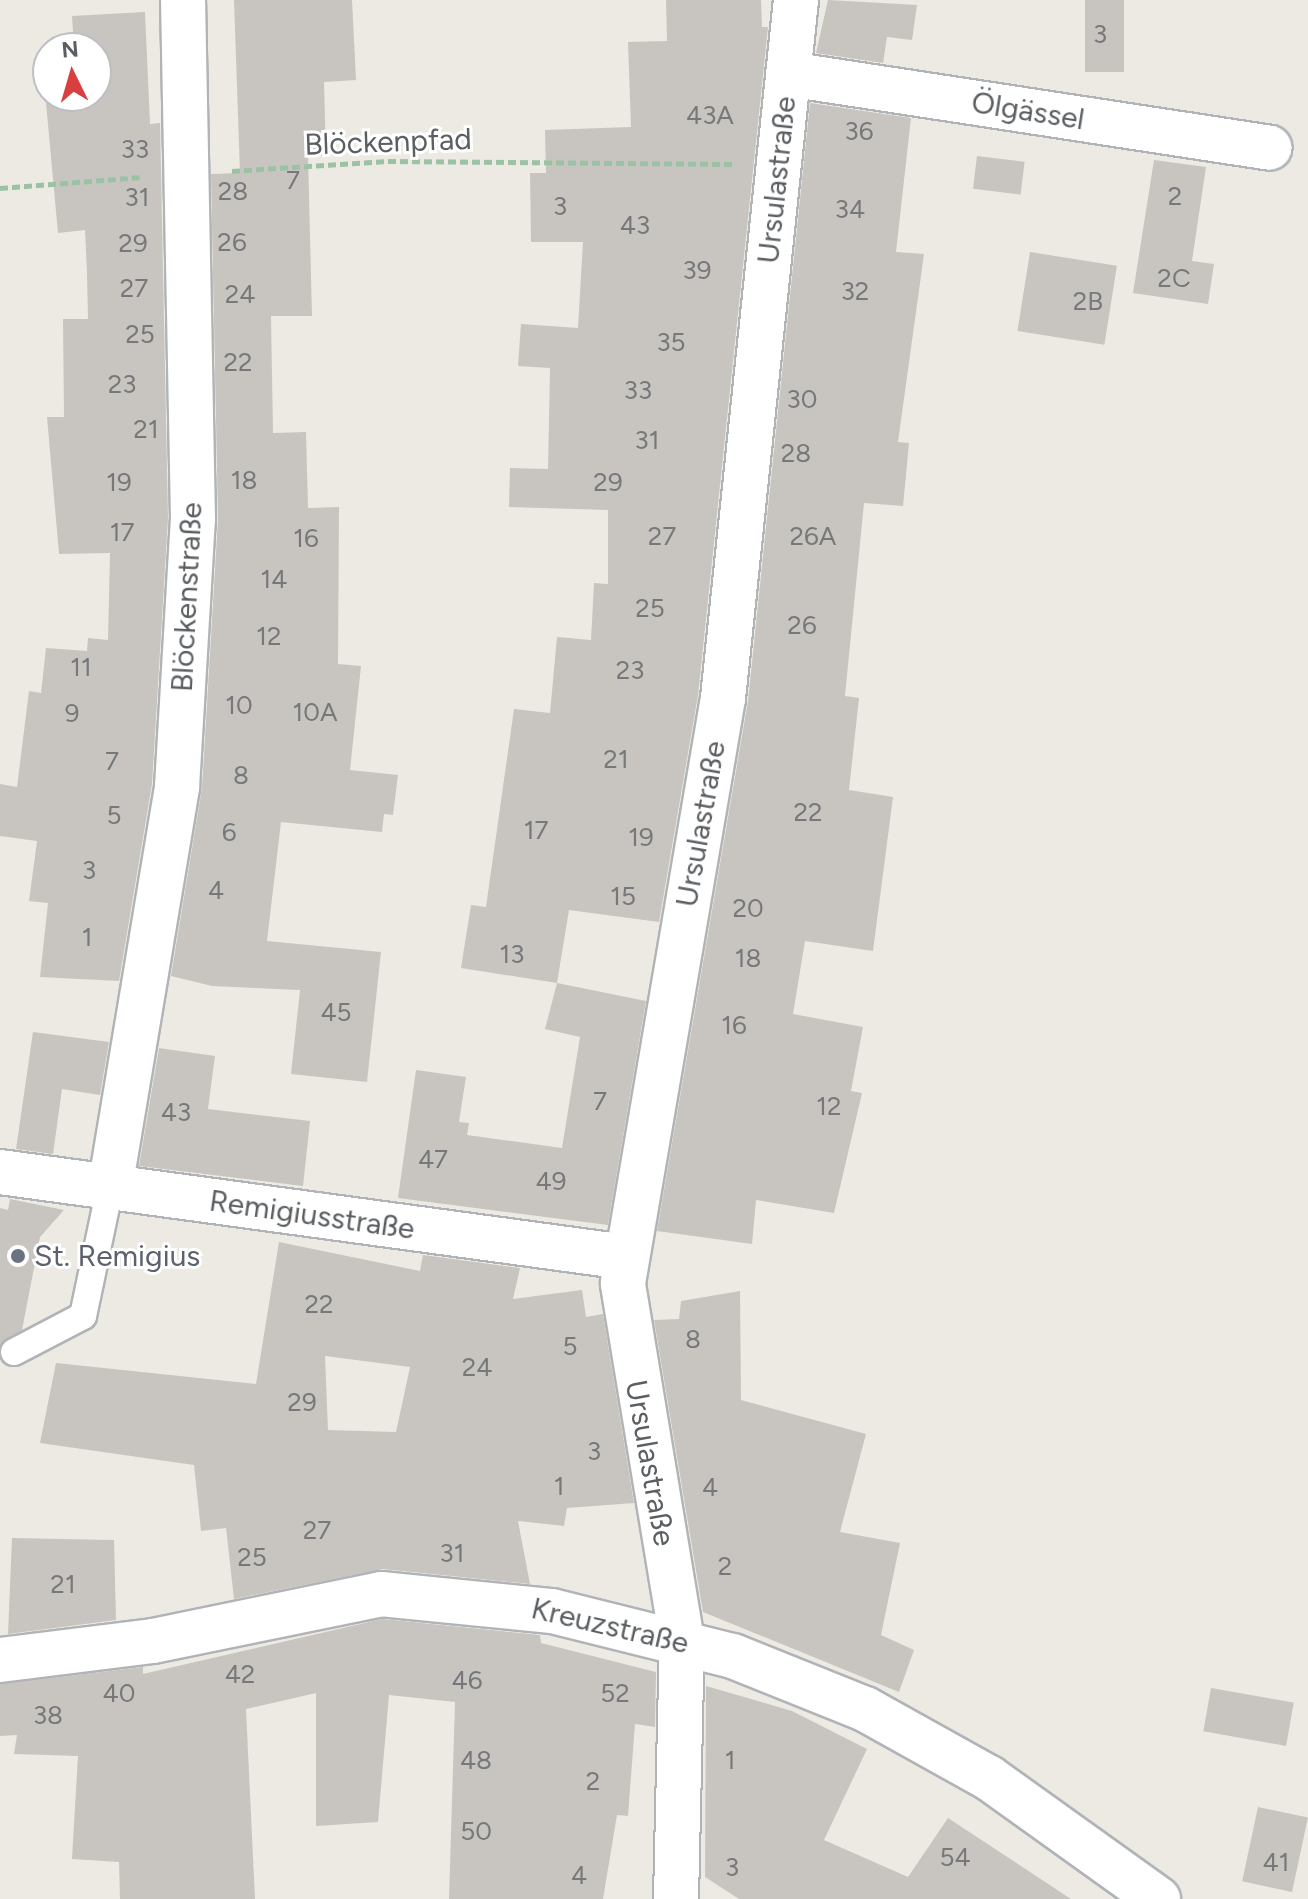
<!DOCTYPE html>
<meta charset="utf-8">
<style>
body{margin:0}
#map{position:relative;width:1308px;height:1899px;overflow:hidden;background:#eceae3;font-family:Figtree,sans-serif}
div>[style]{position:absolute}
.building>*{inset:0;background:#c8c5c0;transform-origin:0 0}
.path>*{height:5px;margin-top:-2.5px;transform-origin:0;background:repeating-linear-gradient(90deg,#9cc2a4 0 8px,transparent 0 12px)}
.roads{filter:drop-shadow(2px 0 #b1b4b7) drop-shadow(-2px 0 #b1b4b7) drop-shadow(0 2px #b1b4b7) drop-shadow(0 -2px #b1b4b7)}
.service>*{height:26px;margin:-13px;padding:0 13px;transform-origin:13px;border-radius:13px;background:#fff}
.minor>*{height:44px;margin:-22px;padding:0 22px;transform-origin:22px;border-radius:22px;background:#fff}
.tertiary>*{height:44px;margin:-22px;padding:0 22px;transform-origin:22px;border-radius:22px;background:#fff}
.dots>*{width:22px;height:22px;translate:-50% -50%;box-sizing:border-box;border:4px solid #fff;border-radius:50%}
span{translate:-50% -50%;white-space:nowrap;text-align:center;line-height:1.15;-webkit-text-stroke:6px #fff;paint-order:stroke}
.number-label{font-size:26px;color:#76787a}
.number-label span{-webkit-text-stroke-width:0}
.street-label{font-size:30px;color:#5b5f62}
.worship-label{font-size:30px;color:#5b616d}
.left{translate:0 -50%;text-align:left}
.north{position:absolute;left:32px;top:32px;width:80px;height:80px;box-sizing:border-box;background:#fff;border:2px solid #bdbfc0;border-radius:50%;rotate:355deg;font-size:22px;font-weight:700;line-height:32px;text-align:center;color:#5b5f62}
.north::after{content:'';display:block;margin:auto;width:28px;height:36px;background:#d7403f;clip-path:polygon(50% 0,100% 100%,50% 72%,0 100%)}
</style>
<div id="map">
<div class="building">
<i style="clip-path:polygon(234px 0,352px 0,356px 80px,324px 82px,326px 156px,308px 156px,312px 316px,271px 316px,273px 433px,306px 432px,308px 508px,339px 507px,338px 664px,361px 666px,350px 770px,398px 775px,393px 815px,384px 814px,382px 832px,281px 822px,267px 941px,381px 952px,367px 1082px,291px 1074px,300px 990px,212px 986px,171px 976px,202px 788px,218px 519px,211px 174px,240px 173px)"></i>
<i style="clip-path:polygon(666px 0,761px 0,762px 27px,768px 27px,698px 695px,659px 922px,569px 910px,557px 983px,461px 968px,471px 905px,486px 907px,514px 709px,550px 713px,557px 637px,591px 640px,594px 583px,608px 584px,608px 510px,509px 507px,510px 468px,548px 469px,550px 368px,518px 366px,521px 324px,578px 328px,583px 242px,531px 242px,530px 173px,546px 173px,545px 130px,631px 127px,628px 42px,667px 41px)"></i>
<i style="clip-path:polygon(828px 0,917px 5px,912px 40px,887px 37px,883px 63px,816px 53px)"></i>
<i style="left:1085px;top:0;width:39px;height:72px"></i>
<i style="clip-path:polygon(145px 12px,150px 124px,160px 123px,168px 518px,152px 784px,119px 981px,40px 977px,48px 903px,29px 901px,37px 841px,0 836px,0 784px,17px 787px,29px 691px,41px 693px,46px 648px,87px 651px,88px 638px,108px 640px,110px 553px,59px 554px,47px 417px,64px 417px,63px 319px,88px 319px,87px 273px,85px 230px,58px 233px,46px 103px,96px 96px,96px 48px,74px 48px,72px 16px)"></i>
<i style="clip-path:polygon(810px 103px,911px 118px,896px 252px,924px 254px,898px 442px,909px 443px,903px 506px,864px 503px,845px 696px,859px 698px,849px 790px,893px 797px,873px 951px,805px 941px,793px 1014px,863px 1027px,851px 1091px,862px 1093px,834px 1213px,756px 1200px,752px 1244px,657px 1231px,748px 701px)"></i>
<i style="left:977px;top:156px;width:48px;height:33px;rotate:7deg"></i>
<i style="clip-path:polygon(1154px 160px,1206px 167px,1192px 261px,1214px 264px,1208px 304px,1133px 293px)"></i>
<i style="left:1030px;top:252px;width:88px;height:80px;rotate:9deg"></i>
<i style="clip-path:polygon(557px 983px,646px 1001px,608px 1225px,398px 1198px,416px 1070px,466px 1077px,459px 1122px,469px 1123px,467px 1135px,562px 1148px,580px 1037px,545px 1029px)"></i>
<i style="clip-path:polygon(33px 1032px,109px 1042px,100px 1095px,62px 1089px,53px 1154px,16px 1149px)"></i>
<i style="clip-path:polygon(159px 1048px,215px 1056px,208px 1109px,310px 1121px,303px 1186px,139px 1166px)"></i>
<i style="clip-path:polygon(10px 1199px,64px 1210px,40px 1237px,22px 1330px,0 1345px,0 1208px,8px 1210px)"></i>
<i style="clip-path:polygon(evenodd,279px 1242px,420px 1271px,423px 1255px,520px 1268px,513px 1299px,582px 1290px,586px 1317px,603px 1314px,634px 1503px,567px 1508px,564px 1526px,518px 1521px,530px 1584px,383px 1569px,234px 1599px,226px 1528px,201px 1531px,194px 1465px,40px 1443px,56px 1363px,256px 1384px,279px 1242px,325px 1356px,410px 1367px,396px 1432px,328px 1430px,325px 1356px)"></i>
<i style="clip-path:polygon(740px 1291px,741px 1400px,866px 1434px,840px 1532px,900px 1543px,881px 1635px,914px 1650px,899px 1692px,703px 1612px,654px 1320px,679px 1319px,681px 1301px)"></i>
<i style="clip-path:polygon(12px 1538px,114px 1540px,116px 1620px,8px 1634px)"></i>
<i style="clip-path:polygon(382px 1619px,540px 1635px,541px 1643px,656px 1672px,655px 1727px,635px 1724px,628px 1816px,617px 1815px,603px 1899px,449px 1899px,455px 1702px,389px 1695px,378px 1822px,316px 1826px,316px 1693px,246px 1709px,255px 1899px,120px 1899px,119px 1862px,72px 1859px,78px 1756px,14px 1754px,17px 1735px,0 1736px,0 1684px,143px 1667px,143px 1674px)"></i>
<i style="clip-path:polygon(706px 1686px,792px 1711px,867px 1749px,824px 1840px,908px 1877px,948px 1818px,1071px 1899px,739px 1899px,705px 1877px)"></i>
<i style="left:1211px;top:1688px;width:84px;height:44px;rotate:10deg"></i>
<i style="left:1258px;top:1807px;width:51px;height:76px;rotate:12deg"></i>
</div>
<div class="path">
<i style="left:232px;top:171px;width:156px;rotate:-3.7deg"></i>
<i style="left:388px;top:161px;width:345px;rotate:0.5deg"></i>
<i style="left:0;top:188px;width:142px;rotate:-4.4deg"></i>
</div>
<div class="roads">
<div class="service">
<i style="left:14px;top:1352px;width:78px;rotate:-27.6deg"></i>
<i style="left:83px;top:1316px;width:131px;rotate:-78.1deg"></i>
</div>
<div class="minor">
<i style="left:788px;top:74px;width:487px;rotate:8.7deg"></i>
<i style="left:0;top:1172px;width:631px;rotate:7.74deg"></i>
<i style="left:110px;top:1188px;width:407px;rotate:-80.5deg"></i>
<i style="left:177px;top:787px;width:268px;rotate:-86.6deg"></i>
<i style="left:193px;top:519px;width:519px;rotate:-91.1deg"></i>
<i style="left:682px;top:1641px;width:363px;rotate:-99.4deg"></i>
<i style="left:623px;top:1283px;width:593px;rotate:-80.3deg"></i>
<i style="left:723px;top:698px;width:702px;rotate:-84.03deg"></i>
</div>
<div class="tertiary">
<i style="left:0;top:1660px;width:154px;rotate:-7.1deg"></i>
<i style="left:153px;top:1641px;width:233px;rotate:-11.6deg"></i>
<i style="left:381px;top:1594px;width:172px;rotate:5.7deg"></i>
<i style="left:552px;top:1611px;width:187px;rotate:14deg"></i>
<i style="left:733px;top:1656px;width:142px;rotate:21.9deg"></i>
<i style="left:865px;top:1709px;width:142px;rotate:29.1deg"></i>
<i style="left:989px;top:1778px;width:208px;rotate:35.6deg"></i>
<i style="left:676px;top:1899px;width:258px;rotate:-88.7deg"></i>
</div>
</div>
<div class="dots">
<i style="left:18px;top:1256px;background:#6b7280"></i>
</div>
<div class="number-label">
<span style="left:1100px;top:35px">3</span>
<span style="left:710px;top:116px">43A</span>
<span style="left:859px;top:132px">36</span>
<span style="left:135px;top:150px">33</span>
<span style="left:293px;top:181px">7</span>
<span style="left:233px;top:192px">28</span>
<span style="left:1175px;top:197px">2</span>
<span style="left:137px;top:198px">31</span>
<span style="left:560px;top:207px">3</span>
<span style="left:850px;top:210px">34</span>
<span style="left:635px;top:226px">43</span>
<span style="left:232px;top:243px">26</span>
<span style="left:133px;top:244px">29</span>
<span style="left:697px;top:271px">39</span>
<span style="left:1174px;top:279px">2C</span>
<span style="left:134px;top:289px">27</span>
<span style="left:855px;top:292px">32</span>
<span style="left:240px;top:295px">24</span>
<span style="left:1088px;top:302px">2B</span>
<span style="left:140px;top:335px">25</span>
<span style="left:671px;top:343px">35</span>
<span style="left:238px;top:363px">22</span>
<span style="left:122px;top:385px">23</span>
<span style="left:638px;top:391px">33</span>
<span style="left:802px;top:400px">30</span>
<span style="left:146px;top:430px">21</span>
<span style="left:647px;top:441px">31</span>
<span style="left:796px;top:454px">28</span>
<span style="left:244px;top:481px">18</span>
<span style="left:119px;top:483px">19</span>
<span style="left:608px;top:483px">29</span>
<span style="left:122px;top:533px">17</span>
<span style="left:662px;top:537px">27</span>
<span style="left:813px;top:537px">26A</span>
<span style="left:306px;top:539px">16</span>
<span style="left:274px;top:580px">14</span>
<span style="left:650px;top:609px">25</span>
<span style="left:802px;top:626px">26</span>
<span style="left:269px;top:637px">12</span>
<span style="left:81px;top:668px">11</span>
<span style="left:630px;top:671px">23</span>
<span style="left:239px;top:706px">10</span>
<span style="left:315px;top:713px">10A</span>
<span style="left:72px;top:714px">9</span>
<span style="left:616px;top:760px">21</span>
<span style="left:112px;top:762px">7</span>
<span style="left:241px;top:776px">8</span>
<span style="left:808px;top:813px">22</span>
<span style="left:114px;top:816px">5</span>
<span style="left:536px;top:831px">17</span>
<span style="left:229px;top:833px">6</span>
<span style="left:641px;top:838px">19</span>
<span style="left:89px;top:871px">3</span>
<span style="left:216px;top:891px">4</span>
<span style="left:623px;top:897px">15</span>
<span style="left:748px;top:909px">20</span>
<span style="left:87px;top:938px">1</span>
<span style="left:512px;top:955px">13</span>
<span style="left:748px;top:959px">18</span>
<span style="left:336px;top:1013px">45</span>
<span style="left:734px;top:1026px">16</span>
<span style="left:600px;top:1102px">7</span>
<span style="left:829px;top:1107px">12</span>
<span style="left:176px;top:1113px">43</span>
<span style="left:433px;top:1160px">47</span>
<span style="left:551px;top:1182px">49</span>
<span style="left:319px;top:1305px">22</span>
<span style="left:693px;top:1340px">8</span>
<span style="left:570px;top:1347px">5</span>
<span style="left:477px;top:1368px">24</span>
<span style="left:302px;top:1403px">29</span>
<span style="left:594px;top:1452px">3</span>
<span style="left:559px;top:1487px">1</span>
<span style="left:710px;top:1488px">4</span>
<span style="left:317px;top:1531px">27</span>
<span style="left:452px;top:1554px">31</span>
<span style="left:252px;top:1558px">25</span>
<span style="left:725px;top:1567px">2</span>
<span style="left:63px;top:1585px">21</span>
<span style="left:240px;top:1675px">42</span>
<span style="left:467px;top:1681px">46</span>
<span style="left:119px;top:1694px">40</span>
<span style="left:615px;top:1694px">52</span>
<span style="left:48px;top:1716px">38</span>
<span style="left:476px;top:1761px">48</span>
<span style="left:730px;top:1761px">1</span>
<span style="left:593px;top:1782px">2</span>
<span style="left:476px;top:1832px">50</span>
<span style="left:955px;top:1858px">54</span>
<span style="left:1276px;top:1863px">41</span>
<span style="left:732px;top:1868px">3</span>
<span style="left:579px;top:1876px">4</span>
</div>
<div class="street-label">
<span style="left:1028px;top:111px;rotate:9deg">Ölgässel</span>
<span style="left:388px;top:142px;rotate:-2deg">Blöckenpfad</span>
<span style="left:777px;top:180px;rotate:-84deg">Ursulastraße</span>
<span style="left:187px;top:597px;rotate:-87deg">Blöckenstraße</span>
<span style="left:701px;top:824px;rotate:-80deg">Ursulastraße</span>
<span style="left:312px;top:1215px;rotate:8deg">Remigiusstraße</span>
<span style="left:650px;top:1463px;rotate:80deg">Ursulastraße</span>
<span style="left:610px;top:1626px;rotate:13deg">Kreuzstraße</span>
</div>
<div class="worship-label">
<span class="left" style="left:34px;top:1256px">St. Remigius</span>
</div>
<div class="north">N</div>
</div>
